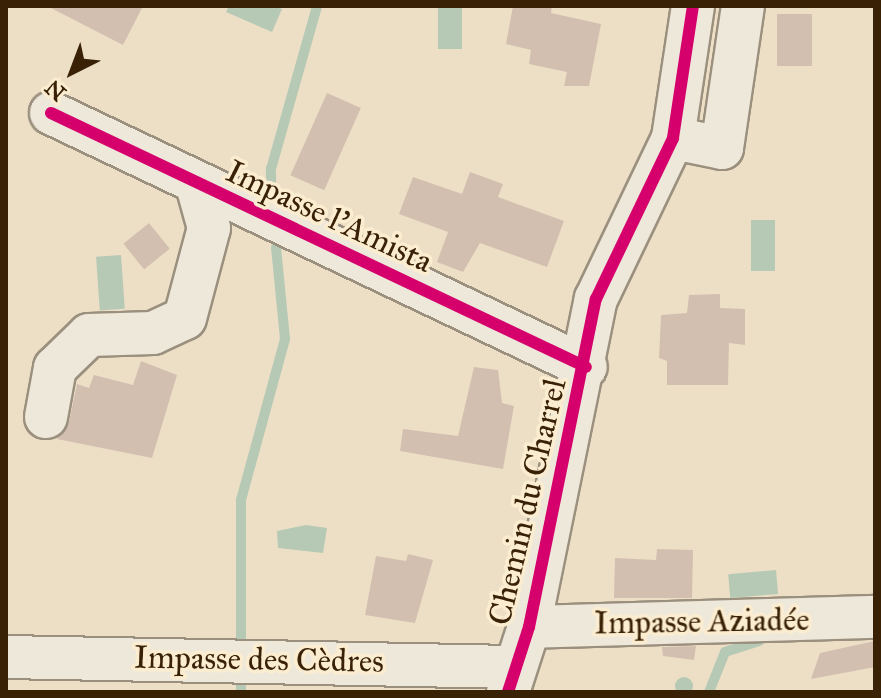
<!DOCTYPE html>
<meta charset="utf-8">
<style>
body{margin:0}
#map{position:relative;width:881px;height:698px;overflow:hidden;background:#eddfc6;font-family:"IM FELL Great Primer",serif}
div>[style]{position:absolute}
.water>*{inset:0;background:#b6c9b5;transform-origin:0 0}
.round{border-radius:50%}
.stream>*{height:10px;margin:-5px;padding:0 5px;transform-origin:5px;border-radius:5px;background:#b6c9b5}
.building>*{inset:0;background:#d3bfb0;transform-origin:0 0}
.roads{filter:drop-shadow(2px 0 #9b907e) drop-shadow(-2px 0 #9b907e) drop-shadow(0 2px #9b907e) drop-shadow(0 -2px #9b907e)}
.minor>*{height:42px;margin:-21px;padding:0 21px;transform-origin:21px;border-radius:21px;background:#eee8db}
.cycleway>*{height:12px;margin:-6px;padding:0 6px;transform-origin:6px;border-radius:6px;background:#d6006c}
span{translate:-50% -50%;white-space:nowrap;text-align:center;line-height:1.15;-webkit-text-stroke:7px #fdedd0;paint-order:stroke}
.street-label{font-size:32px;color:#392105}
.frame{position:absolute;inset:0;border:8px solid #392105;pointer-events:none}
.north{position:absolute;left:32px;top:32px;width:80px;height:80px;-webkit-text-stroke:6px #fdedd0;paint-order:stroke;rotate:222deg;font-size:22px;font-weight:700;line-height:32px;text-align:center;color:#392105}
.north::after{content:'';display:block;margin:auto;width:28px;height:36px;background:#392105;clip-path:polygon(50% 0,100% 100%,50% 72%,0 100%)}
</style>
<div id="map">
<div class="water">
<i style="clip-path:polygon(229px 6px,274px 6px,282px 9px,272px 32px,226px 12px)"></i>
<i style="left:438px;top:6px;width:24px;height:43px"></i>
<i style="left:751px;top:220px;width:24px;height:51px"></i>
<i style="left:121px;top:255px;width:54px;height:25px;rotate:86deg"></i>
<i style="clip-path:polygon(306px 525px,327px 528px,323px 553px,278px 548px,277px 531px)"></i>
<i style="left:776px;top:570px;width:24px;height:48px;rotate:85deg"></i>
<i class="round" style="left:675px;top:677px;width:18px;height:18px"></i>
</div>
<div class="stream">
<i style="left:272px;top:204px;width:35px;rotate:-92deg"></i>
<i style="left:271px;top:169px;width:169px;rotate:-74.2deg"></i>
<i style="left:241px;top:638px;width:138px;rotate:-90deg"></i>
<i style="left:241px;top:500px;width:167px;rotate:-74.7deg"></i>
<i style="left:285px;top:339px;width:92px;rotate:-95.6deg"></i>
<i style="left:241px;top:692px;width:21px;rotate:-90deg"></i>
<i style="left:709px;top:692px;width:43px;rotate:-68.2deg"></i>
<i style="left:725px;top:652px;width:36px;rotate:-18deg"></i>
</div>
<div class="building">
<i style="clip-path:polygon(47px 6px,143px 6px,123px 45px)"></i>
<i style="clip-path:polygon(513px 6px,552px 6px,551px 13px,601px 24px,589px 86px,564px 86px,567px 72px,529px 64px,531px 50px,506px 44px)"></i>
<i style="left:777px;top:14px;width:35px;height:52px"></i>
<i style="left:327px;top:93px;width:37px;height:90px;rotate:24deg"></i>
<i style="clip-path:polygon(470px 172px,503px 184px,498px 197px,564px 221px,547px 267px,480px 243px,463px 272px,437px 262px,448px 232px,399px 214px,413px 177px,462px 194px)"></i>
<i style="left:149px;top:223px;width:33px;height:33px;rotate:51deg"></i>
<i style="clip-path:polygon(720px 294px,720px 308px,745px 309px,745px 345px,729px 343px,728px 385px,667px 385px,667px 361px,659px 358px,661px 315px,687px 313px,689px 295px)"></i>
<i style="clip-path:polygon(141px 361px,177px 375px,152px 458px,57px 439px,69px 422px,77px 384px,89px 388px,94px 375px,133px 385px)"></i>
<i style="clip-path:polygon(474px 367px,498px 370px,502px 403px,514px 406px,503px 469px,400px 451px,403px 429px,458px 436px)"></i>
<i style="clip-path:polygon(657px 549px,693px 550px,692px 598px,614px 598px,615px 558px,656px 560px)"></i>
<i style="clip-path:polygon(408px 554px,433px 560px,415px 623px,365px 615px,376px 556px,406px 561px)"></i>
<i style="clip-path:polygon(875px 641px,875px 667px,811px 679px,820px 653px)"></i>
<i style="clip-path:polygon(696px 646px,694px 660px,663px 656px,662px 647px)"></i>
</div>
<div class="roads">
<div class="minor">
<i style="left:51px;top:113px;width:592px;rotate:25.4deg"></i>
<i style="left:673px;top:138px;width:50px;rotate:11.5deg"></i>
<i style="left:722px;top:148px;width:144px;rotate:-81.6deg"></i>
<i style="left:46px;top:417px;width:50px;rotate:-79.6deg"></i>
<i style="left:55px;top:368px;width:47px;rotate:-44.1deg"></i>
<i style="left:89px;top:335px;width:64px;rotate:-1.8deg"></i>
<i style="left:153px;top:333px;width:35px;rotate:-25deg"></i>
<i style="left:185px;top:318px;width:93px;rotate:-75.1deg"></i>
<i style="left:209px;top:228px;width:45px;rotate:-105.6deg"></i>
<i style="left:529px;top:627px;width:346px;rotate:-1.7deg"></i>
<i style="left:6px;top:657px;width:506px;rotate:1.13deg"></i>
<i style="left:508px;top:692px;width:68px;rotate:-72.1deg"></i>
<i style="left:529px;top:627px;width:335px;rotate:-78.5deg"></i>
<i style="left:596px;top:299px;width:178px;rotate:-64.4deg"></i>
<i style="left:673px;top:138px;width:134px;rotate:-81.4deg"></i>
</div>
</div>
<div class="cycleway">
<i style="left:51px;top:113px;width:592px;rotate:25.4deg"></i>
<i style="left:508px;top:692px;width:68px;rotate:-72.1deg"></i>
<i style="left:529px;top:627px;width:335px;rotate:-78.5deg"></i>
<i style="left:596px;top:299px;width:178px;rotate:-64.4deg"></i>
<i style="left:673px;top:138px;width:134px;rotate:-81.4deg"></i>
</div>
<div class="street-label">
<span style="left:329px;top:217px;rotate:25deg">Impasse l'Amista</span>
<span style="left:528px;top:502px;rotate:-77deg">Chemin du Charrel</span>
<span style="left:702px;top:622px;rotate:-1deg">Impasse Aziadée</span>
<span style="left:259px;top:660px;rotate:1deg">Impasse des Cèdres</span>
</div>
<div class="frame"></div>
<div class="north">N</div>
</div>
